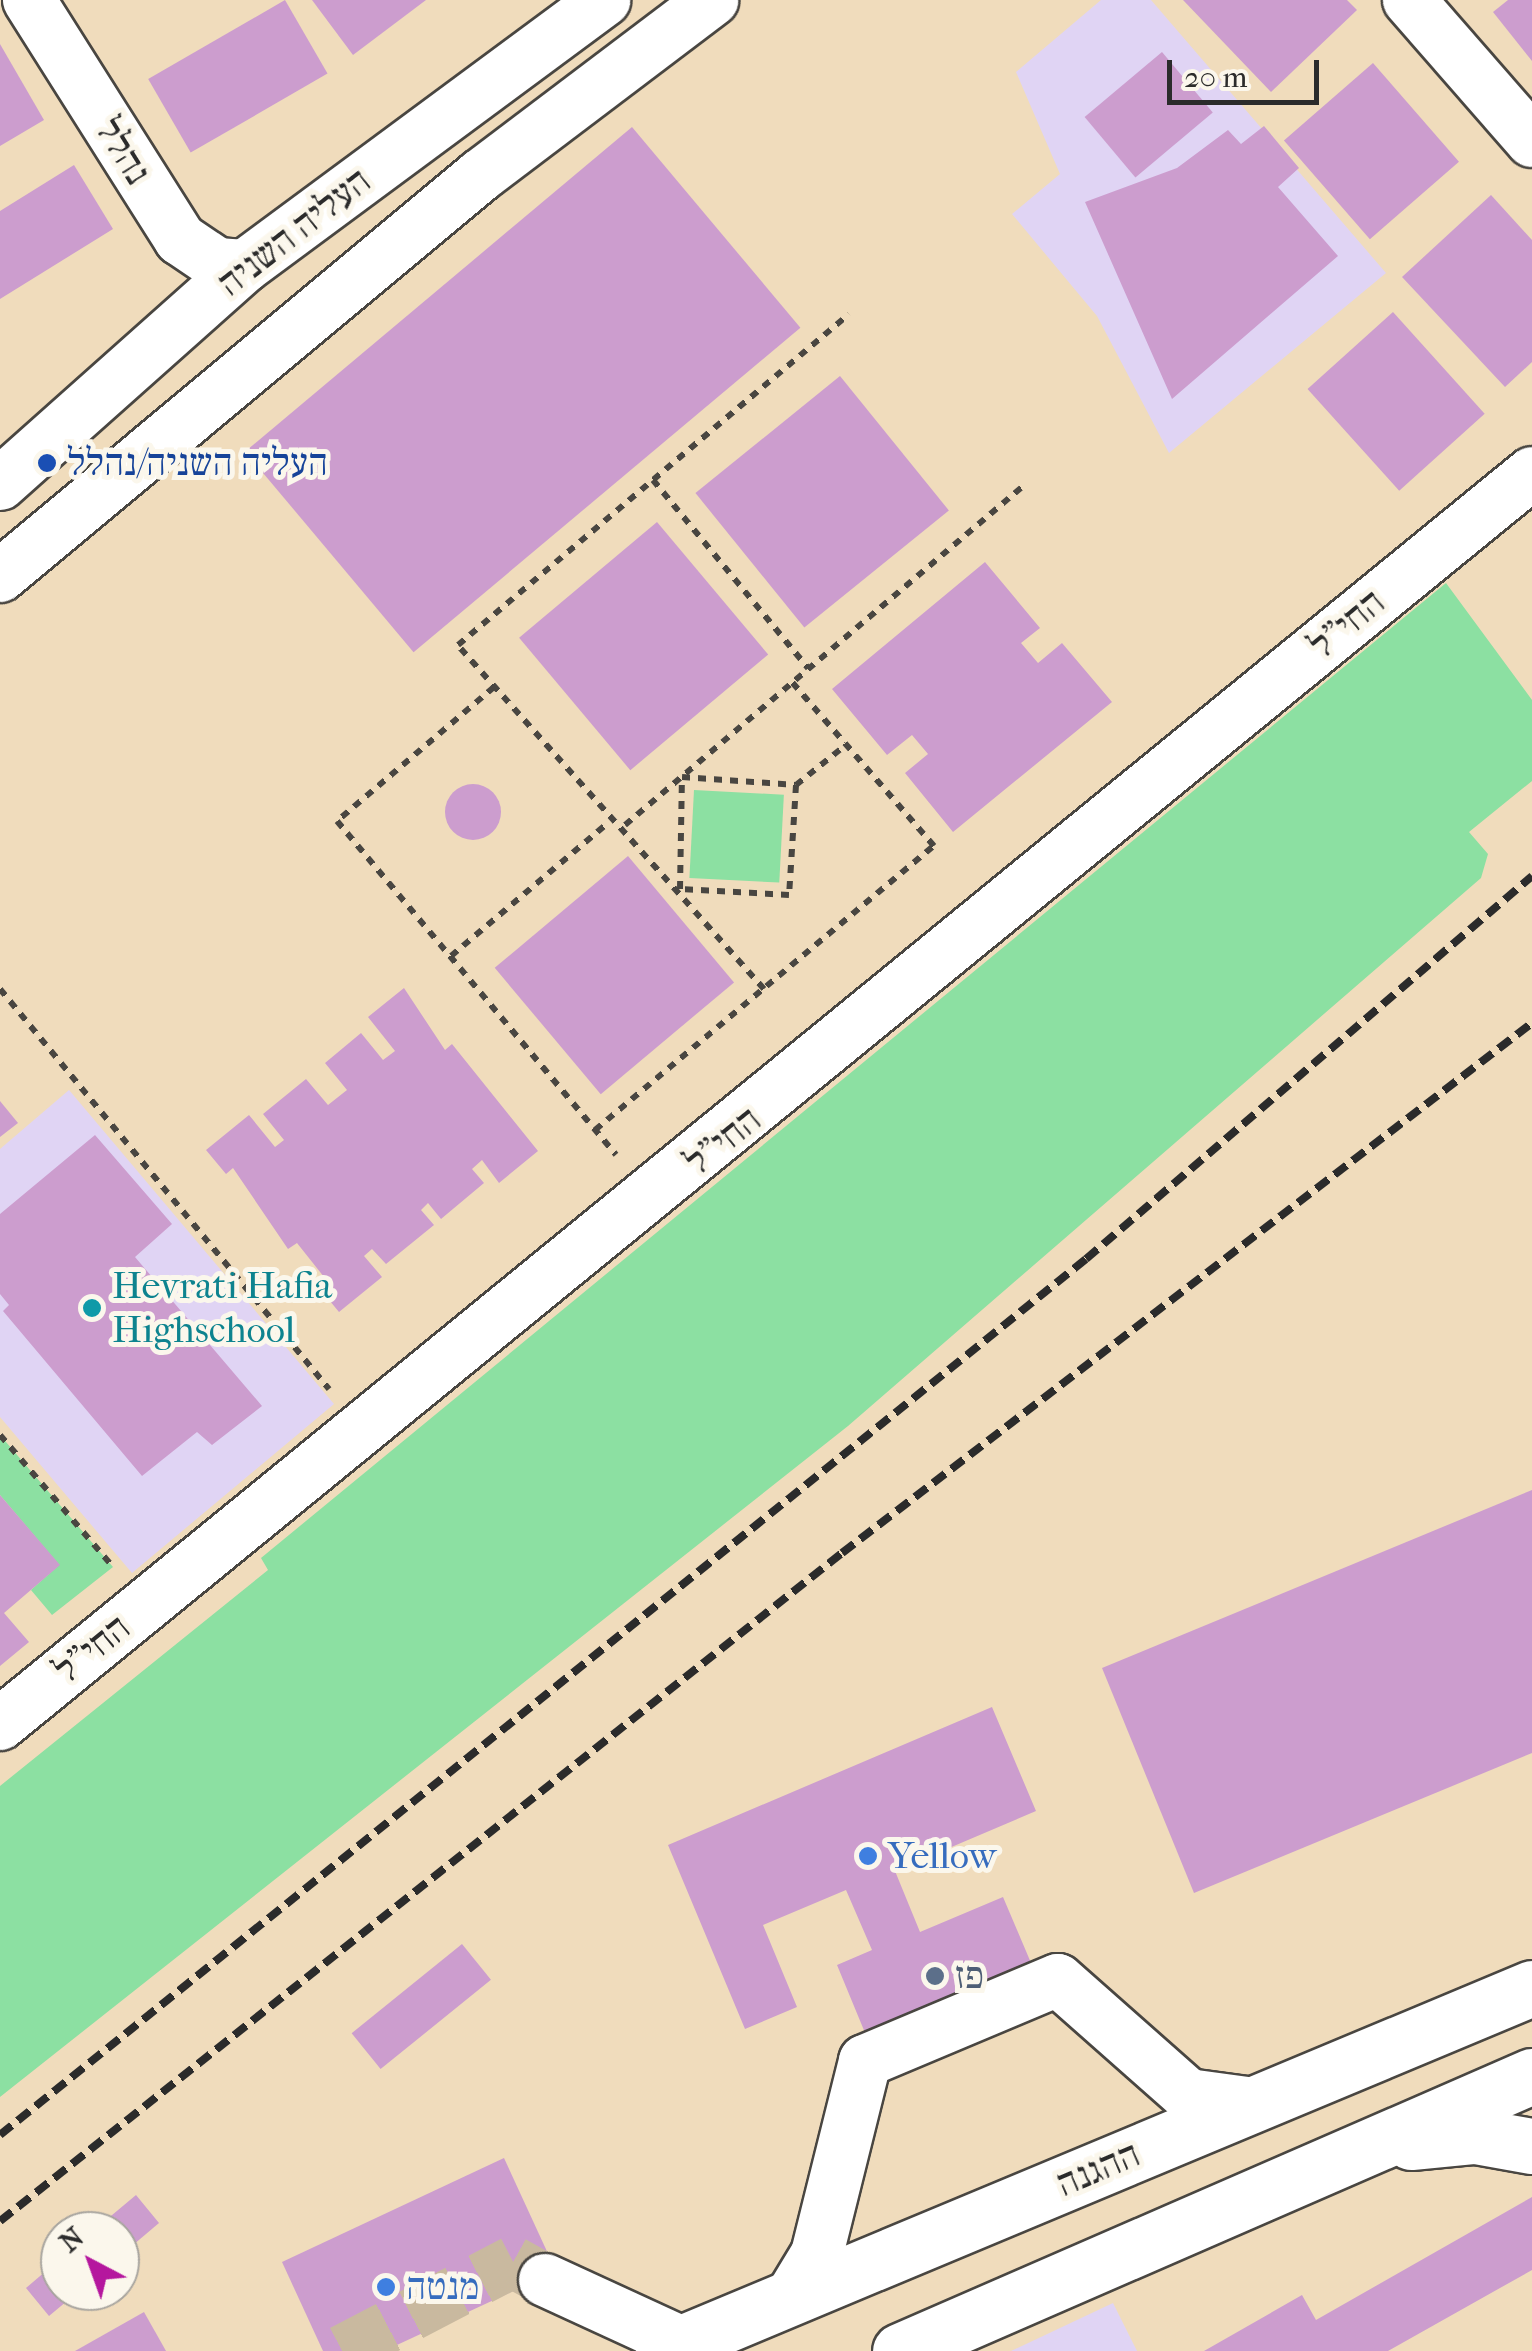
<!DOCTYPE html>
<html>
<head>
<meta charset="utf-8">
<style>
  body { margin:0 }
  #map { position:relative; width:1532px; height:2351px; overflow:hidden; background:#f0dcbc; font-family:"IM FELL French Canon","Frank Ruhl Libre",serif }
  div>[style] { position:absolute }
  .built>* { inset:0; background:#e0d4f4 }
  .green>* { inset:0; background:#8ce0a2; transform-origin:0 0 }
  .building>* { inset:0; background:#cc9dce; transform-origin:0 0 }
  .round { border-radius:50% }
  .minor-tunnel>* { height:52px; margin-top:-26px; transform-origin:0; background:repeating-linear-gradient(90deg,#c9b99f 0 52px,transparent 0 78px) }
  .path>* { height:6px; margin-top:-3px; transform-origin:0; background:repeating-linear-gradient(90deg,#494641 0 8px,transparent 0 16px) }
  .roads { filter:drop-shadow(2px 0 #494641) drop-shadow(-2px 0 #494641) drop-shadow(0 2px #494641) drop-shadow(0 -2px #494641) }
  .minor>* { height:52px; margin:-26px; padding:0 26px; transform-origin:26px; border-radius:26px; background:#fff }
  .highway>* { height:55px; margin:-27.5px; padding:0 27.5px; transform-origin:27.5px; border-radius:27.5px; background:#fff }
  .rail>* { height:8px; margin-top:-4px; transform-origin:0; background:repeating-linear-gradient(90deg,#2b2b2b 0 15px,transparent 0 23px) }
  .dots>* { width:28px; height:28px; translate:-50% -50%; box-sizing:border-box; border:5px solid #fbf7ec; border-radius:50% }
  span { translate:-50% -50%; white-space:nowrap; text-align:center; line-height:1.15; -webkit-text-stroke:10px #fbf7ec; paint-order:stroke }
  .street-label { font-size:38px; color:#2b2b2b }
  .transit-label { font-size:38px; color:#164399 }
  .left { translate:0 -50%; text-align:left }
  .culture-label { font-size:38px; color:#0d838f }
  .shop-label { font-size:38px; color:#366cbe }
  .service-label { font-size:38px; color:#4e5e75 }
  .north { position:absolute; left:40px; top:2211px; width:100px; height:100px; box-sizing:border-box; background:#fbf7ec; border:2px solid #a8a59f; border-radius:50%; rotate:319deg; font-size:28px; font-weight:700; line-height:40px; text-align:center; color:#2b2b2b }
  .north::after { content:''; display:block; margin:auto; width:35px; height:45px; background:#b5179e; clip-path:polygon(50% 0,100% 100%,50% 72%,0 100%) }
  .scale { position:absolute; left:1167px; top:60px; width:152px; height:45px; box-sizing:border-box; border:5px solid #2b2b2b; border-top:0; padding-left:12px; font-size:30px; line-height:35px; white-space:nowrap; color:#2b2b2b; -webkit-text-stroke:8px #fbf7ec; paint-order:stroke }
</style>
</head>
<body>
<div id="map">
  <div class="built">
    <div style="clip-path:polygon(1101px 0,1151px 0,1386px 273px,1169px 453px,1097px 316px,1012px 214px,1060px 174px,1016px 72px)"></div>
    <div style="clip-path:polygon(69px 1090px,334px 1404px,132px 1573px,0 1417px,0 1149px)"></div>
    <div style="clip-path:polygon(1113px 2303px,1137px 2351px,1011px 2351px)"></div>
  </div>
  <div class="green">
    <div style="clip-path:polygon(1446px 583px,1532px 700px,1532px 781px,1469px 832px,1488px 854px,1481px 878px,848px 1426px,0 2097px,0 1786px,268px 1570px,261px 1558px)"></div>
    <div style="left:694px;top:790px;width:90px;height:88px;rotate:3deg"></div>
    <div style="clip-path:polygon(0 1435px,113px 1567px,52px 1615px,31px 1590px,59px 1565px,0 1495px)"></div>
  </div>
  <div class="building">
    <div style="left:285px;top:0;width:85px;height:158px;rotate:60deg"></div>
    <div style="clip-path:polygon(312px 0,426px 0,353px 55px)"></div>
    <div style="clip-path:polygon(1183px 0,1347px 0,1357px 10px,1271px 92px)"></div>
    <div style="clip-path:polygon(1508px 0,1532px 0,1532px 61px,1493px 12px)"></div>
    <div style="clip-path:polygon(0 44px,44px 120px,0 146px)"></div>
    <div style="left:1162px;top:52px;width:79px;height:101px;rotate:50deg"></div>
    <div style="left:1373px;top:63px;width:131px;height:118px;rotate:49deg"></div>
    <div style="clip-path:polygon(1264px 126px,1299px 168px,1278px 187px,1338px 256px,1172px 399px,1085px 202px,1177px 168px,1228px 130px,1241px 144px)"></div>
    <div style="left:632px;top:127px;width:262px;height:505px;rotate:50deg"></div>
    <div style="clip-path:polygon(74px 165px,113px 229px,0 299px,0 211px)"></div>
    <div style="clip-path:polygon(1491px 195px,1532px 240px,1532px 362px,1505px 387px,1402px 277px)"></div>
    <div style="left:1393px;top:312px;width:137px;height:115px;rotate:48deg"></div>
    <div style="left:840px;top:376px;width:173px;height:186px;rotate:51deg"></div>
    <div style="left:657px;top:522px;width:173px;height:180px;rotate:50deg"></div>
    <div style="clip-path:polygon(985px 562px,1040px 628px,1021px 643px,1038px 663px,1062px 643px,1112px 702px,953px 832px,905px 773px,928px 754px,912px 735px,887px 755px,832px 689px)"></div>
    <div class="round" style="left:445px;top:784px;width:56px;height:56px"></div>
    <div style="left:628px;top:856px;width:165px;height:174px;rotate:50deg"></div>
    <div style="clip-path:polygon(404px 988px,445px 1050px,452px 1044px,538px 1151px,499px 1183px,482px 1160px,472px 1169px,484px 1183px,441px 1219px,428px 1203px,421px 1210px,434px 1225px,386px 1264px,372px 1249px,364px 1256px,382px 1277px,339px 1312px,320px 1289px,328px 1282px,297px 1243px,288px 1249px,233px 1168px,226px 1174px,206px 1150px,249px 1115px,275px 1147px,284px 1140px,263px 1114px,306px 1079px,328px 1105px,347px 1090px,325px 1063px,361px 1033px,383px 1060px,395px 1051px,368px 1017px)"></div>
    <div style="clip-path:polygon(0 1101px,18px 1123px,0 1137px)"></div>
    <div style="clip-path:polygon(95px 1135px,172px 1224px,135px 1257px,262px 1406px,212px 1445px,197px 1432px,142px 1476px,3px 1311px,9px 1305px,0 1294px,0 1214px)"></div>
    <div style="clip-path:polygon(1532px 1490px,1532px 1753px,1194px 1893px,1102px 1668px)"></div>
    <div style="clip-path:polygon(0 1495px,60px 1565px,4px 1613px,29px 1642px,0 1666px)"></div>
    <div style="clip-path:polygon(992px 1707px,1036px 1811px,895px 1871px,920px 1932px,1003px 1897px,1034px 1970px,868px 2040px,837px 1965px,872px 1950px,846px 1890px,763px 1925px,797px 2007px,745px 2029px,668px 1845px)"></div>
    <div style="left:462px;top:1944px;width:46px;height:142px;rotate:51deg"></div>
    <div style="clip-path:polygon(504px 2158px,556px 2271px,384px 2351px,323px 2351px,282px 2262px)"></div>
    <div style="clip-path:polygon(136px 2195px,159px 2223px,120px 2256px,120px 2231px,93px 2231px)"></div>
    <div style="clip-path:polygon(1532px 2197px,1532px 2270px,1388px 2351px,1204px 2351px,1302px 2295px,1316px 2320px)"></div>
    <div style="clip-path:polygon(60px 2259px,60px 2291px,79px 2291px,49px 2316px,26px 2288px)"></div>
    <div style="clip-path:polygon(144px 2312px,166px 2351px,75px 2351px)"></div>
  </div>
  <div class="minor-tunnel">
    <div style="left:342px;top:2351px;width:193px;rotate:-27.5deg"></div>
    <div style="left:513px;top:2262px;width:37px;rotate:29deg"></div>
  </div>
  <div class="path">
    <div style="left:653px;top:480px;width:244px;rotate:50.5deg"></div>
    <div style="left:494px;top:687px;width:206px;rotate:139.5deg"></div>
    <div style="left:337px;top:821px;width:435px;rotate:50.1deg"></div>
    <div style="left:682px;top:777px;width:114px;rotate:4deg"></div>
    <div style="left:796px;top:785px;width:110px;rotate:93.6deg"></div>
    <div style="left:789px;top:895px;width:109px;rotate:-176.8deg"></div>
    <div style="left:680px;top:889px;width:112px;rotate:-89deg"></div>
    <div style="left:796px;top:785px;width:65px;rotate:-38.8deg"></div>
    <div style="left:625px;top:825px;width:521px;rotate:-40.41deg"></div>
    <div style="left:451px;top:956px;width:207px;rotate:-40.3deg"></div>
    <div style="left:0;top:989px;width:518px;rotate:50.56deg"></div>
    <div style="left:764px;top:989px;width:460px;rotate:-131.7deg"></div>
    <div style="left:458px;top:645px;width:512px;rotate:-40.25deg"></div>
    <div style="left:595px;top:1130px;width:442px;rotate:-40deg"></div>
    <div style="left:934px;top:846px;width:217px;rotate:-130.9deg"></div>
    <div style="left:0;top:1435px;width:174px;rotate:49.4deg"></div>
  </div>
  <div class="roads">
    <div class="minor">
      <div style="left:29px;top:0;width:283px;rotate:57.7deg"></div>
      <div style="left:180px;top:239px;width:45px;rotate:34deg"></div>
      <div style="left:217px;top:264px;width:28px;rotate:4deg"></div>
      <div style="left:1409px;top:0;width:187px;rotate:48.9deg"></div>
      <div style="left:0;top:484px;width:328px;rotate:-41.7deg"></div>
      <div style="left:245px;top:266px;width:447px;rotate:-36.5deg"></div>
      <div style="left:0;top:576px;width:626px;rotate:-39.82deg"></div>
      <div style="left:481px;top:175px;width:290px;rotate:-37.1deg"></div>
      <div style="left:0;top:1724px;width:1978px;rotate:-39.23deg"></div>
      <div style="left:545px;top:2280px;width:151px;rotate:24.7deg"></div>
      <div style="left:791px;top:2297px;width:50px;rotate:-58.8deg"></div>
      <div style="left:817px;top:2254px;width:199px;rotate:-76deg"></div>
      <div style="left:865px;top:2061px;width:209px;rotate:-22.8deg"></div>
      <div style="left:1058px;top:1980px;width:174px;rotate:41.5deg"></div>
      <div style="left:1188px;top:2095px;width:67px;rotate:7.8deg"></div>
    </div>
    <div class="highway">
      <div style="left:1411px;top:2142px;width:64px;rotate:-5.4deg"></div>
      <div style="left:1475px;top:2136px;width:58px;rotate:10deg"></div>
      <div style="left:663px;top:2351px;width:942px;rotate:-22.67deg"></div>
      <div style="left:900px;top:2351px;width:689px;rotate:-23.52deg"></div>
    </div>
  </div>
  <div class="rail">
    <div style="left:0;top:2135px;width:1395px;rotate:-38.89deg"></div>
    <div style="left:1086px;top:1259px;width:588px;rotate:-40.65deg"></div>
    <div style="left:0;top:2221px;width:1075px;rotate:-38.43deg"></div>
    <div style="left:842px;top:1553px;width:870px;rotate:-37.53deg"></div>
  </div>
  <div class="dots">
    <div style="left:47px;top:463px;background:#1a4fb4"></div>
    <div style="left:92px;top:1308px;background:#0f9aa8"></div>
    <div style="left:868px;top:1856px;background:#3f7fe0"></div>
    <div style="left:935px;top:1976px;background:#5c6f8a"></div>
    <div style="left:386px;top:2287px;background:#3f7fe0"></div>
  </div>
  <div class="street-label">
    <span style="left:123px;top:151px;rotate:58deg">נהלל</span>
    <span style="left:294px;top:232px;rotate:-38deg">העליה השניה</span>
    <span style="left:1347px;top:624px;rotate:-40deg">החי"ל</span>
    <span style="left:723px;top:1141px;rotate:-39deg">החי"ל</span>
    <span style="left:92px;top:1649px;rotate:-39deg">החי"ל</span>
    <span style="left:1098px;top:2169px;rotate:-23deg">ההגנה</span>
  </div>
  <div class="transit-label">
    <span class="left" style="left:67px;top:463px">העליה השניה/נהלל</span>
  </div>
  <div class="culture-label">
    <span class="left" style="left:112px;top:1308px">Hevrati Hafia<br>Highschool</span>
  </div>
  <div class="shop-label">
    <span class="left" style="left:888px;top:1856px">Yellow</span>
    <span class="left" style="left:406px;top:2287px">מנטה</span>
  </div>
  <div class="service-label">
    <span class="left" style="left:955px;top:1976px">פז</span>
  </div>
  <div class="north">N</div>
  <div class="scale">20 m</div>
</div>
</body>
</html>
